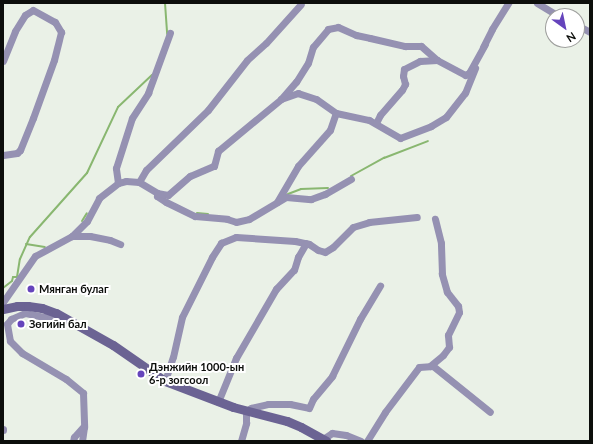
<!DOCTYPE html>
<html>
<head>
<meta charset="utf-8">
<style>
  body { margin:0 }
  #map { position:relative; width:593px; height:444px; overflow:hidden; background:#eaf1e7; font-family:Lato,sans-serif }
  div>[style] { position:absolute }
  .stream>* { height:2px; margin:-1px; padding:0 1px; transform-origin:1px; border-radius:1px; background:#89b770 }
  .street>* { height:7px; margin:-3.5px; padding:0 3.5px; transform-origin:3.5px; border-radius:3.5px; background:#9591b2 }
  .secondary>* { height:9px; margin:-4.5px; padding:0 4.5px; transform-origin:4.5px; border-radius:4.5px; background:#6b6393 }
  .dots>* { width:11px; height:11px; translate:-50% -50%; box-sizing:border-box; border:2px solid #fff; border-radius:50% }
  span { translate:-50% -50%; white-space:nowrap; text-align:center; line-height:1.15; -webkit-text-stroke:4px #fff; paint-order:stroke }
  .poi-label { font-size:11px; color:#0c0e0b; font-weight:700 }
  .left { translate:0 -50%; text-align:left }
  .frame { position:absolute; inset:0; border:4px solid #0c0e0b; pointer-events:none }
  .north { position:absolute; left:545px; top:8px; width:40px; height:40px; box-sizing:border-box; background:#fff; border:1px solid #9e9f9d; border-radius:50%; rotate:147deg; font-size:11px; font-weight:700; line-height:16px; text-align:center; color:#0c0e0b }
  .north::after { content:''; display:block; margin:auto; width:14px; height:18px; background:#6544bc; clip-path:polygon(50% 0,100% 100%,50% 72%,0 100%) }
</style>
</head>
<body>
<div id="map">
  <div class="stream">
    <div style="left:165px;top:3px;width:31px;rotate:86deg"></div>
    <div style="left:351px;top:176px;width:38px;rotate:-29deg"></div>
    <div style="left:384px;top:158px;width:47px;rotate:-21.1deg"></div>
    <div style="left:288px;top:194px;width:14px;rotate:-21deg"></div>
    <div style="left:301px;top:189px;width:27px;rotate:-2deg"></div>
    <div style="left:197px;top:213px;width:11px;rotate:5deg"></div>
    <div style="left:82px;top:221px;width:9px;rotate:-58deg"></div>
    <div style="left:26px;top:244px;width:19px;rotate:9deg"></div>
    <div style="left:3px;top:288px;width:11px;rotate:-38deg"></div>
    <div style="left:12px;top:281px;width:4px;rotate:-76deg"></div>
    <div style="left:13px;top:277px;width:4px"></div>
    <div style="left:17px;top:277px;width:18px;rotate:-81deg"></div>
    <div style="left:20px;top:259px;width:24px;rotate:-66deg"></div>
    <div style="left:30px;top:237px;width:86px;rotate:-48.3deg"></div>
    <div style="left:87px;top:173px;width:73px;rotate:-64.8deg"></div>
    <div style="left:118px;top:107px;width:47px;rotate:-43.3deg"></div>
  </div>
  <div class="street">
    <div style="left:537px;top:3px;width:26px;rotate:31deg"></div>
    <div style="left:577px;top:25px;width:15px;rotate:28deg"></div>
    <div style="left:483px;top:47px;width:20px;rotate:-63deg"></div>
    <div style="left:492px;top:29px;width:31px;rotate:-58deg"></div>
    <div style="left:3px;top:61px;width:32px;rotate:-68deg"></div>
    <div style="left:15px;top:31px;width:19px;rotate:-58deg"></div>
    <div style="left:25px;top:15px;width:9px;rotate:-32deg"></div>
    <div style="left:33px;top:10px;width:25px;rotate:29deg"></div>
    <div style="left:55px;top:22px;width:12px;rotate:59deg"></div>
    <div style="left:61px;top:32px;width:29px;rotate:104deg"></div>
    <div style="left:54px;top:60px;width:62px;rotate:109.9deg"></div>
    <div style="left:33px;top:118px;width:35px;rotate:112deg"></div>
    <div style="left:20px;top:150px;width:4px;rotate:135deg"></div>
    <div style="left:17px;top:153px;width:14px;rotate:172deg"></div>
    <div style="left:336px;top:113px;width:34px;rotate:12deg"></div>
    <div style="left:369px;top:120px;width:36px;rotate:30deg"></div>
    <div style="left:400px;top:138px;width:33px;rotate:-21deg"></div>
    <div style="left:431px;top:126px;width:17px;rotate:-31deg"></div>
    <div style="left:446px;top:117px;width:31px;rotate:-52deg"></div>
    <div style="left:465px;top:93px;width:27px;rotate:-68deg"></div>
    <div style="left:376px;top:123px;width:9px;rotate:-63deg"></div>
    <div style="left:380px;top:115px;width:33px;rotate:-49deg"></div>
    <div style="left:402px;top:90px;width:7px;rotate:-63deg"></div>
    <div style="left:405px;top:84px;width:8px;rotate:-104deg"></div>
    <div style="left:403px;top:76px;width:7px;rotate:-82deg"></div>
    <div style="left:404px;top:69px;width:18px;rotate:-27deg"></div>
    <div style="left:420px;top:61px;width:17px;rotate:-3deg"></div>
    <div style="left:139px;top:182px;width:14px;rotate:-60deg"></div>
    <div style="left:146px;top:170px;width:86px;rotate:-44.1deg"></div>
    <div style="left:208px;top:110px;width:63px;rotate:-52deg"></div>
    <div style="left:247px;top:60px;width:25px;rotate:-42deg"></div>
    <div style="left:266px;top:43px;width:52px;rotate:-48.1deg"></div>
    <div style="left:118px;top:183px;width:15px;rotate:-98deg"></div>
    <div style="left:116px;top:168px;width:52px;rotate:-72.3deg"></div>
    <div style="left:132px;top:118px;width:30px;rotate:-57deg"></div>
    <div style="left:148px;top:93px;width:64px;rotate:-69.9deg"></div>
    <div style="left:157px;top:193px;width:3px;rotate:90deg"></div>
    <div style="left:157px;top:196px;width:11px;rotate:34deg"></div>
    <div style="left:166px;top:202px;width:32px;rotate:26deg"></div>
    <div style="left:195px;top:216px;width:32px;rotate:5deg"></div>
    <div style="left:227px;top:219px;width:9px;rotate:18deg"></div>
    <div style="left:236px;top:222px;width:13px;rotate:-13deg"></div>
    <div style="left:249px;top:219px;width:43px;rotate:-30.7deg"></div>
    <div style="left:286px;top:197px;width:25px;rotate:5deg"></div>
    <div style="left:311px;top:199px;width:15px;rotate:-20deg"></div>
    <div style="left:325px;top:194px;width:30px;rotate:-30deg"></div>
    <div style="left:277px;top:202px;width:42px;rotate:-59.7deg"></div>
    <div style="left:298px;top:166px;width:48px;rotate:-48.4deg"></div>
    <div style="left:330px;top:130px;width:18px;rotate:-71deg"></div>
    <div style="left:336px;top:113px;width:24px;rotate:-145deg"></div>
    <div style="left:316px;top:99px;width:19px;rotate:-162deg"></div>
    <div style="left:298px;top:93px;width:18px;rotate:161deg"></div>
    <div style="left:72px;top:236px;width:18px"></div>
    <div style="left:90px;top:236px;width:20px;rotate:11deg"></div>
    <div style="left:110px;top:240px;width:11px;rotate:22deg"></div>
    <div style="left:3px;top:302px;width:56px;rotate:-55.2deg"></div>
    <div style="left:35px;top:256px;width:42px;rotate:-28.4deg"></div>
    <div style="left:72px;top:236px;width:21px;rotate:-45deg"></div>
    <div style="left:87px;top:221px;width:26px;rotate:-62deg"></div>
    <div style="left:99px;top:198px;width:24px;rotate:-38deg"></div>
    <div style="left:118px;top:183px;width:8px;rotate:-14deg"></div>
    <div style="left:126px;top:181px;width:13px;rotate:4deg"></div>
    <div style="left:139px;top:182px;width:21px;rotate:31deg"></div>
    <div style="left:157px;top:193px;width:11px;rotate:10deg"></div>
    <div style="left:168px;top:195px;width:29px;rotate:-41deg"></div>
    <div style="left:190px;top:176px;width:26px;rotate:-23deg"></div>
    <div style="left:214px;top:166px;width:16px;rotate:-75deg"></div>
    <div style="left:218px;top:151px;width:82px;rotate:-39.5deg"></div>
    <div style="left:281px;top:99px;width:23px;rotate:-49deg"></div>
    <div style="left:296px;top:82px;width:22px;rotate:-58deg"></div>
    <div style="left:308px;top:63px;width:17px;rotate:-73deg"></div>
    <div style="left:313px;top:47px;width:23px;rotate:-50deg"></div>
    <div style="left:328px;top:29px;width:10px;rotate:-11deg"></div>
    <div style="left:338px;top:27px;width:20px;rotate:24deg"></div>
    <div style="left:356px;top:35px;width:14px;rotate:12deg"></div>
    <div style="left:370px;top:38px;width:36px;rotate:13deg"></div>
    <div style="left:405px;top:46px;width:16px"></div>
    <div style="left:421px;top:46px;width:21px;rotate:41deg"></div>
    <div style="left:437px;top:60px;width:32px;rotate:28deg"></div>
    <div style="left:465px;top:75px;width:4px;rotate:-27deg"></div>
    <div style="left:469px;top:73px;width:33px;rotate:-61deg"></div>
    <div style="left:55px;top:313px;width:3px;rotate:108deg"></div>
    <div style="left:54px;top:316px;width:10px;rotate:174deg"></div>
    <div style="left:44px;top:317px;width:19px;rotate:-168deg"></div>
    <div style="left:25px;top:313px;width:15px;rotate:157deg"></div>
    <div style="left:11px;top:319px;width:6px;rotate:129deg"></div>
    <div style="left:7px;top:324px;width:17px;rotate:80deg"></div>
    <div style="left:10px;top:341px;width:17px;rotate:45deg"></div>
    <div style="left:22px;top:353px;width:51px;rotate:30.6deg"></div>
    <div style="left:66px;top:379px;width:22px;rotate:39deg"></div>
    <div style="left:83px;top:393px;width:34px;rotate:88deg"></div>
    <div style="left:84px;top:427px;width:14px;rotate:98deg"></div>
    <div style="left:430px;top:366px;width:17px;rotate:-40deg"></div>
    <div style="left:443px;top:355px;width:10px;rotate:-53deg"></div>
    <div style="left:449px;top:347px;width:12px;rotate:-95deg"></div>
    <div style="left:448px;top:335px;width:25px;rotate:-64deg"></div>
    <div style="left:459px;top:312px;width:6px;rotate:-99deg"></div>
    <div style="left:458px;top:306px;width:18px;rotate:-128deg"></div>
    <div style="left:447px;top:292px;width:19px;rotate:-106deg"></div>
    <div style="left:442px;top:274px;width:31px;rotate:-92deg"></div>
    <div style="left:441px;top:243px;width:25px;rotate:-104deg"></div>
    <div style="left:165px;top:381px;width:25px;rotate:-72deg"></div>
    <div style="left:173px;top:357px;width:41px;rotate:-77.3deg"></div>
    <div style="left:182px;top:317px;width:67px;rotate:-63.4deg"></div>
    <div style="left:212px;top:257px;width:17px;rotate:-57deg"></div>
    <div style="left:221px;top:243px;width:16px;rotate:-22deg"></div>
    <div style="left:236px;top:237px;width:59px;rotate:3.9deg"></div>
    <div style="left:295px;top:241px;width:14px;rotate:12deg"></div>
    <div style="left:309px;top:244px;width:11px;rotate:34deg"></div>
    <div style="left:318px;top:250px;width:7px;rotate:16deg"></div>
    <div style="left:325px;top:252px;width:9px;rotate:-32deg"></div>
    <div style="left:333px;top:247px;width:28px;rotate:-45deg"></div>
    <div style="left:353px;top:227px;width:17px;rotate:-17deg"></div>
    <div style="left:369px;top:222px;width:48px;rotate:-5.9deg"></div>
    <div style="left:218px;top:402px;width:48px;rotate:-67.8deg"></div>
    <div style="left:236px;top:358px;width:80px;rotate:-59.9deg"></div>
    <div style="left:276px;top:289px;width:26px;rotate:-47deg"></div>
    <div style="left:294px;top:270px;width:14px;rotate:-73deg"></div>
    <div style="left:298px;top:257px;width:16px;rotate:-60deg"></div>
    <div style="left:3px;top:429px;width:1px;rotate:90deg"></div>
    <div style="left:323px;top:439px;width:11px;rotate:-34deg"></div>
    <div style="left:332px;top:433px;width:14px;rotate:8deg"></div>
    <div style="left:346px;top:435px;width:16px;rotate:22deg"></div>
    <div style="left:73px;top:441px;width:4px;rotate:-76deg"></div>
    <div style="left:74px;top:437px;width:13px;rotate:-48deg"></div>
    <div style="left:241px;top:441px;width:19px;rotate:-74deg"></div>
    <div style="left:246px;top:423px;width:12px;rotate:-90deg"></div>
    <div style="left:246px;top:411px;width:6px;rotate:-31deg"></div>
    <div style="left:251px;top:408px;width:17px;rotate:-13deg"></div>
    <div style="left:268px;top:404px;width:22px"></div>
    <div style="left:290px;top:404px;width:19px;rotate:12deg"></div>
    <div style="left:309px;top:408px;width:10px;rotate:-66deg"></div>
    <div style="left:313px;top:399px;width:30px;rotate:-50deg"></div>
    <div style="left:332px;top:376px;width:64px;rotate:-63.8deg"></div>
    <div style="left:360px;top:319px;width:39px;rotate:-59deg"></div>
    <div style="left:367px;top:441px;width:34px;rotate:-58deg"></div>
    <div style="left:385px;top:412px;width:56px;rotate:-52.9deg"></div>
    <div style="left:419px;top:367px;width:14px;rotate:-4deg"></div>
    <div style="left:433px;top:366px;width:73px;rotate:38.9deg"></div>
  </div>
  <div class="secondary">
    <div style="left:3px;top:309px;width:14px;rotate:-12deg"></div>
    <div style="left:17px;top:306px;width:11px"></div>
    <div style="left:28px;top:306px;width:14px;rotate:8deg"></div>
    <div style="left:42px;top:308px;width:15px;rotate:20deg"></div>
    <div style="left:56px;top:313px;width:65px;rotate:29.3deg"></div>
    <div style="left:113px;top:345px;width:63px;rotate:34.7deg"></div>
    <div style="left:165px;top:381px;width:73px;rotate:20.9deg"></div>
    <div style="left:233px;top:407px;width:56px;rotate:14.5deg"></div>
    <div style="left:287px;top:421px;width:15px;rotate:23deg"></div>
    <div style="left:301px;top:427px;width:29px;rotate:29deg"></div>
  </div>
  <div class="dots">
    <div style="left:31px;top:289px;background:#6544bc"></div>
    <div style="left:21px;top:324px;background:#6544bc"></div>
    <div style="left:141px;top:374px;background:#6544bc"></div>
  </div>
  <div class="poi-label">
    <span class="left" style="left:39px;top:289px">Мянган булаг</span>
    <span class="left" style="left:29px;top:324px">Зөгийн бал</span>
    <span class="left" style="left:149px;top:374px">Дэнжийн 1000-ын<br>6-р зогсоол</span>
  </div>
  <div class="frame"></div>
  <div class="north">N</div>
</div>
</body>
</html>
